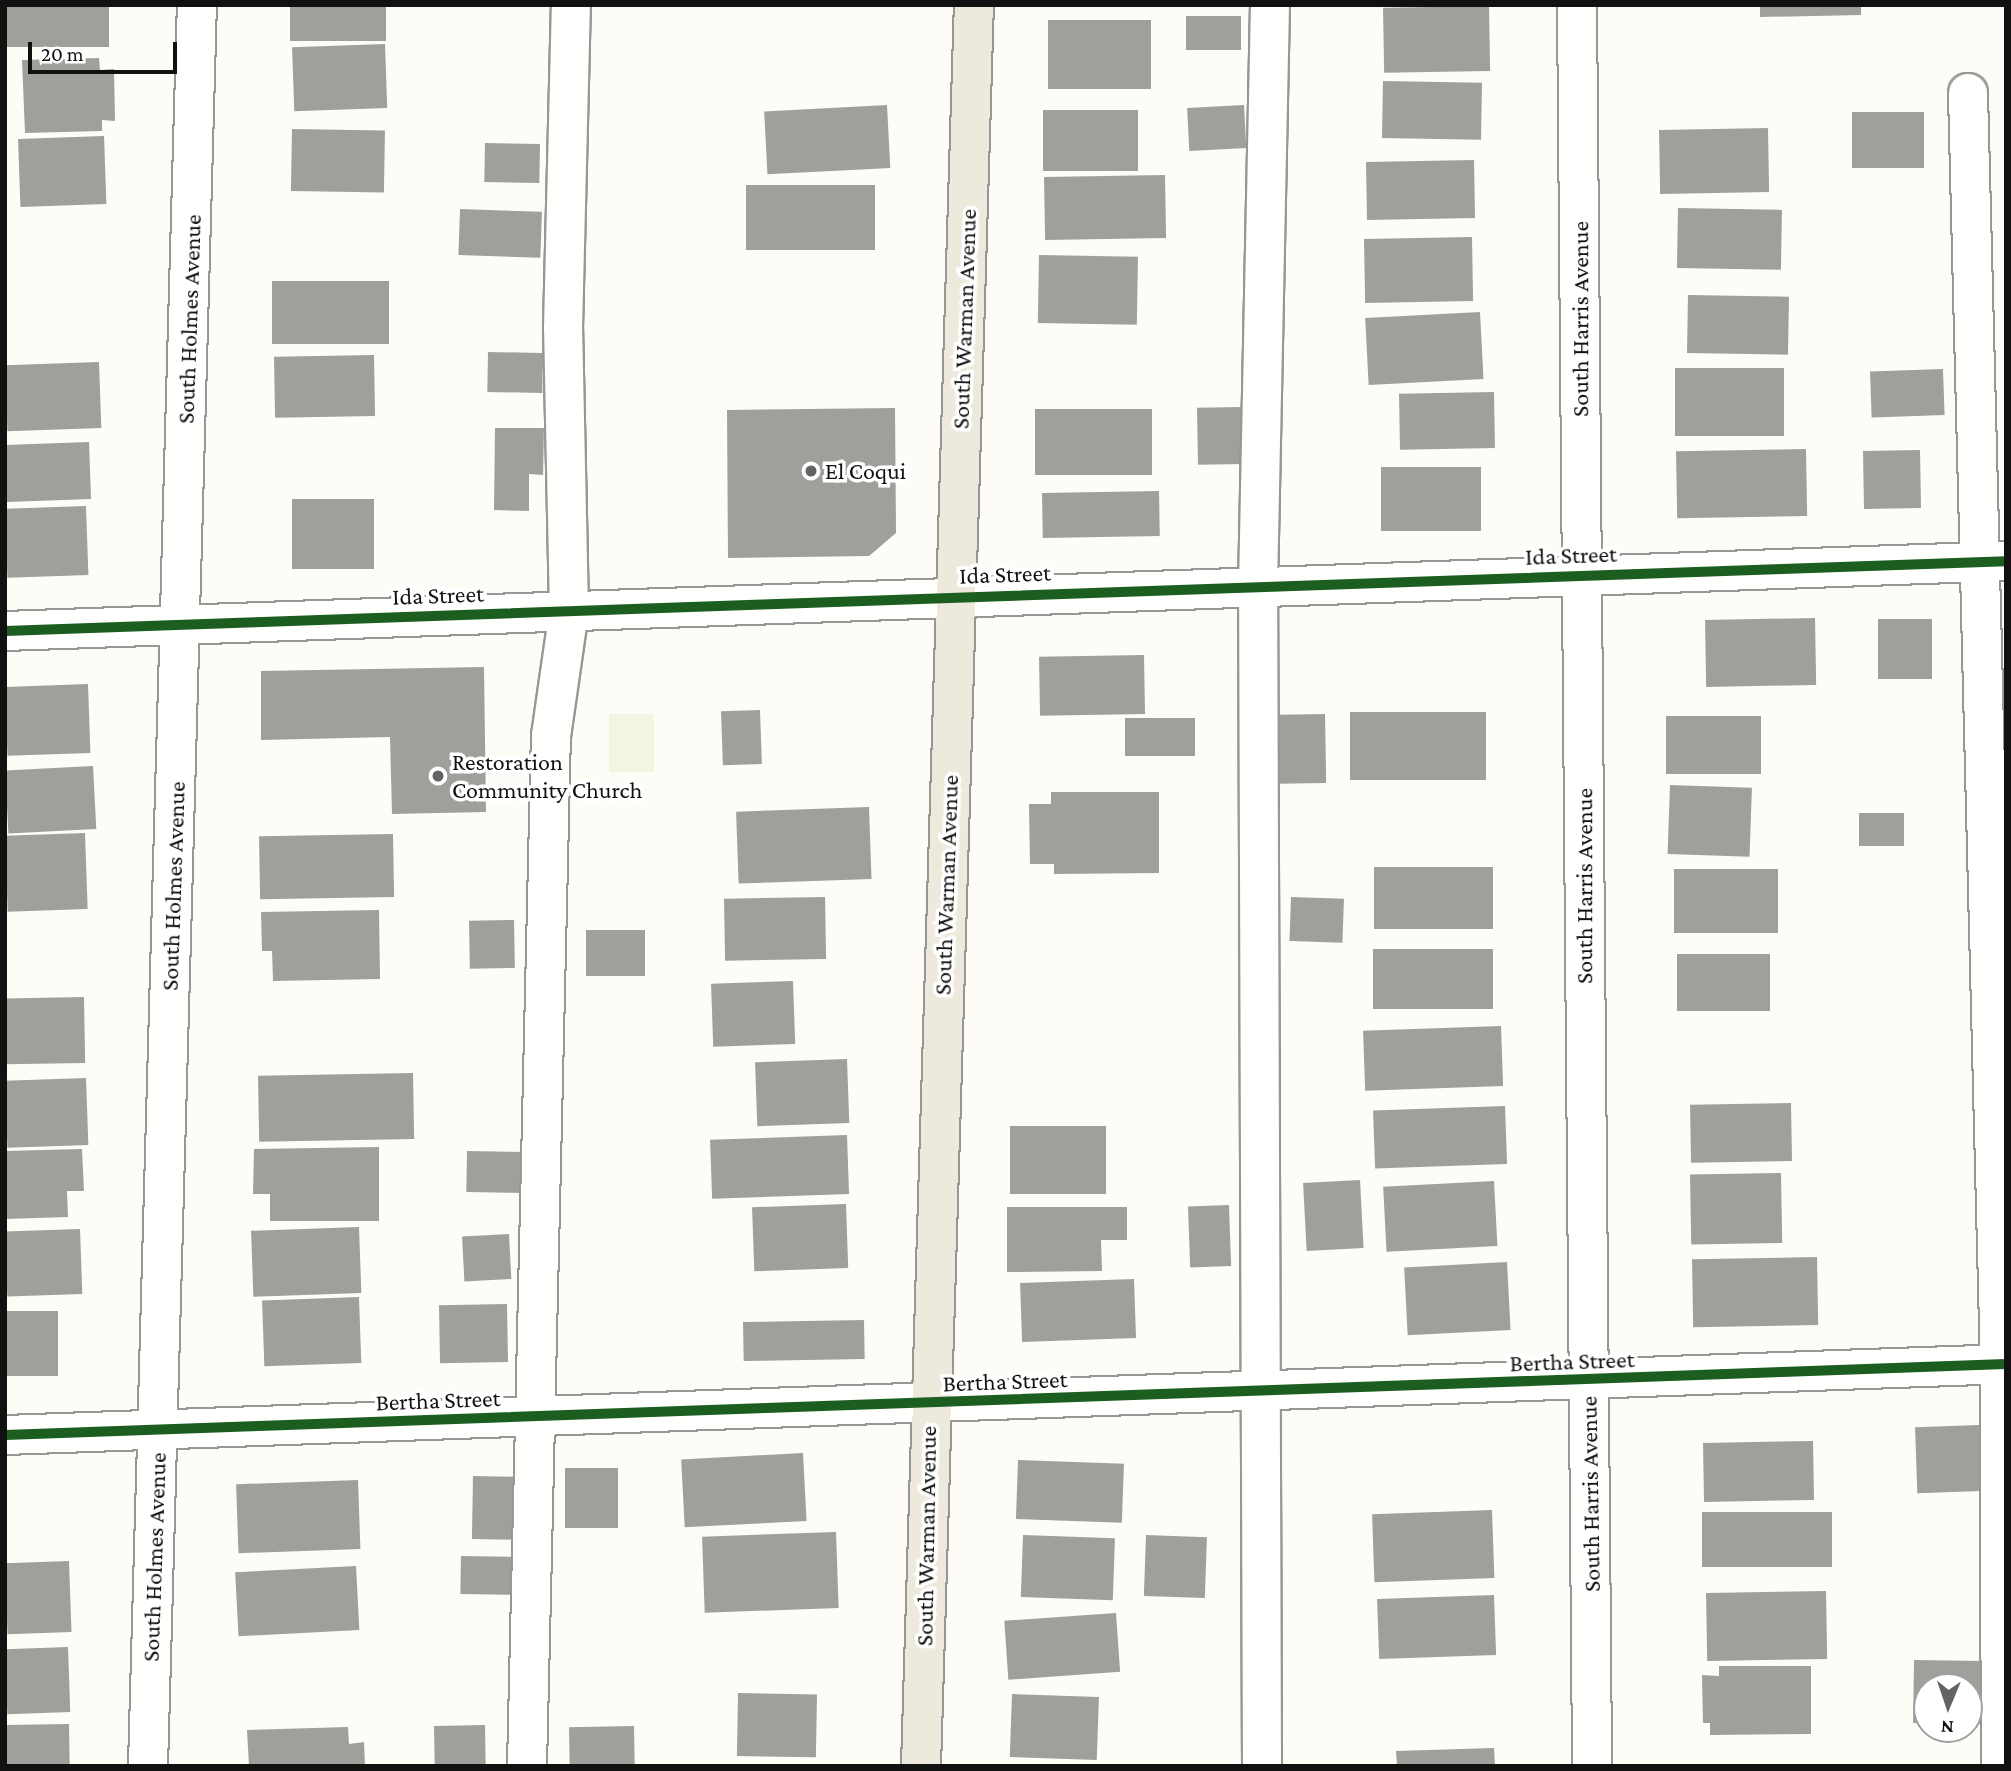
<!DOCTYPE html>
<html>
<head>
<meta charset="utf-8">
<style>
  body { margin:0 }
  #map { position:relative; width:2011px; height:1771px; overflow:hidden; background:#fdfcf7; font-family:"Crimson Pro",serif }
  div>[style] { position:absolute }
  .pitch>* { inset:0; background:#f0f6e1; transform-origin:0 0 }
  .building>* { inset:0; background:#a19f9c; transform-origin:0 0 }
  .roads { filter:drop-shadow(2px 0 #979795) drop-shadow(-2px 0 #979795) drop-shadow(0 2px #979795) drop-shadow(0 -2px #979795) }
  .minor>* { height:38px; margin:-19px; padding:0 19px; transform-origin:19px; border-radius:19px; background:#fffffe }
  .major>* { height:38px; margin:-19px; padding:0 19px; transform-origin:19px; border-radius:19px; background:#ede9dc }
  .cycleway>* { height:10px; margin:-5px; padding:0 5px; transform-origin:5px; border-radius:5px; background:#1b5e20 }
  .dots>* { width:19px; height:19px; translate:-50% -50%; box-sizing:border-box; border:4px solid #fff; border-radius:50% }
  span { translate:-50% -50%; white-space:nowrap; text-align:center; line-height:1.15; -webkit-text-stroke:7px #fff; paint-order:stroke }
  .street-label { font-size:24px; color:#111 }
  .poi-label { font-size:24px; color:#111 }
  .left { translate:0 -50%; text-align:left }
  .frame { position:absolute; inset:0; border:7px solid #111; pointer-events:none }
  .north { position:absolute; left:1913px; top:1673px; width:70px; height:70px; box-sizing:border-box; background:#fff; border:2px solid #a0a0a0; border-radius:50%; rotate:182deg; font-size:19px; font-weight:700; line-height:28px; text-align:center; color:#111 }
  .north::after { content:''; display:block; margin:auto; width:24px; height:32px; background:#646362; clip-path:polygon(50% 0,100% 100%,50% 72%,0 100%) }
  .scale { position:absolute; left:28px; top:42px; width:149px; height:32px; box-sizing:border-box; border:4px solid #111; border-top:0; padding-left:9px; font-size:21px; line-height:24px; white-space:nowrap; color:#111; -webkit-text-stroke:5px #fff; paint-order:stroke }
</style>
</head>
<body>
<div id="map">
  <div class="pitch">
    <div style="left:609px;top:714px;width:45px;height:58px"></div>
  </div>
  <div class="building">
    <div style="left:5px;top:5px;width:104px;height:42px"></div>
    <div style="left:290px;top:5px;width:96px;height:36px"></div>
    <div style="clip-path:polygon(1760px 5px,1861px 5px,1861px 15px,1760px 17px)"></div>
    <div style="left:1489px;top:6px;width:65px;height:106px;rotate:89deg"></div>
    <div style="left:1241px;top:16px;width:34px;height:55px;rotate:90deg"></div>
    <div style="left:1048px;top:20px;width:103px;height:69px"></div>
    <div style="left:385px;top:44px;width:64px;height:93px;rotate:88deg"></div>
    <div style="clip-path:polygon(99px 58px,100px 70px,114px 69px,115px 121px,102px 120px,102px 131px,25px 133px,22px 60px)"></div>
    <div style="left:1383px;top:81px;width:99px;height:57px;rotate:1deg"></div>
    <div style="left:887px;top:105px;width:63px;height:123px;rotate:87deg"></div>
    <div style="left:1244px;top:105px;width:43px;height:57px;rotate:87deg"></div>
    <div style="left:1138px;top:110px;width:61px;height:95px;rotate:90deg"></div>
    <div style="left:1924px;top:112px;width:56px;height:72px;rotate:90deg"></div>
    <div style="left:1768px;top:128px;width:64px;height:109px;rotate:89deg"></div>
    <div style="left:292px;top:129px;width:93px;height:62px;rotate:1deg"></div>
    <div style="left:104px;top:136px;width:68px;height:86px;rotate:88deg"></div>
    <div style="left:485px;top:143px;width:55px;height:39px;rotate:1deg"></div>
    <div style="left:1474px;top:160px;width:58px;height:108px;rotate:89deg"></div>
    <div style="left:1165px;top:175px;width:63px;height:121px;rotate:89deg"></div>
    <div style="left:875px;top:185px;width:65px;height:129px;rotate:90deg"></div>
    <div style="left:1678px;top:208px;width:104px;height:60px;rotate:1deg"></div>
    <div style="left:460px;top:209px;width:82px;height:46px;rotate:2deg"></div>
    <div style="left:1472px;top:237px;width:64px;height:108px;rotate:89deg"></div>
    <div style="left:1039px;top:255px;width:99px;height:68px;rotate:1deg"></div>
    <div style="left:389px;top:281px;width:63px;height:117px;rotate:90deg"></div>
    <div style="left:1688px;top:295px;width:101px;height:58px;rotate:1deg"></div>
    <div style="left:1480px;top:312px;width:67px;height:115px;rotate:87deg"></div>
    <div style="left:488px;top:352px;width:55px;height:40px;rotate:1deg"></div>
    <div style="left:374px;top:355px;width:61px;height:100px;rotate:89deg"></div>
    <div style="left:99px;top:362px;width:66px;height:94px;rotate:88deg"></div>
    <div style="left:1784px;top:368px;width:68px;height:109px;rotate:90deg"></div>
    <div style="left:1943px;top:369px;width:46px;height:73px;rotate:88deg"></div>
    <div style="left:1494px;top:392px;width:56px;height:95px;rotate:89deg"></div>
    <div style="left:1242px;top:407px;width:57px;height:45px;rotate:89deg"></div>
    <div style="clip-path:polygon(895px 408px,896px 533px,869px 556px,728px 558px,727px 410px)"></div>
    <div style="left:1035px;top:409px;width:117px;height:66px"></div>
    <div style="clip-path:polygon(495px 428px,544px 428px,543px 475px,529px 474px,529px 511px,494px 510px)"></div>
    <div style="left:89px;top:442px;width:57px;height:84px;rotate:88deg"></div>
    <div style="left:1806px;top:449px;width:67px;height:130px;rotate:89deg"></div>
    <div style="left:1920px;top:450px;width:58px;height:57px;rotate:89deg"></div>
    <div style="left:1381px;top:467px;width:100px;height:64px"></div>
    <div style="left:1159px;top:491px;width:45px;height:117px;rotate:89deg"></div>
    <div style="left:292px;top:499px;width:82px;height:70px"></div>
    <div style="left:86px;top:506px;width:69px;height:81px;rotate:88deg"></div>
    <div style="left:1815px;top:618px;width:67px;height:110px;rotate:89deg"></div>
    <div style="left:1932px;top:619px;width:60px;height:54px;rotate:90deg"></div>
    <div style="left:1144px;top:655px;width:59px;height:105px;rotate:89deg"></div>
    <div style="clip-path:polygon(484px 667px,486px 812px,392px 814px,390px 737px,261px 740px,261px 671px)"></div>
    <div style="left:88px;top:684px;width:69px;height:83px;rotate:88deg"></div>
    <div style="left:760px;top:710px;width:54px;height:39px;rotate:88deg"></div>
    <div style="left:1350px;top:712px;width:136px;height:68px"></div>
    <div style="left:1325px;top:714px;width:69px;height:48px;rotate:89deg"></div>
    <div style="left:1666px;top:716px;width:95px;height:58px"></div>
    <div style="left:1125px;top:718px;width:70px;height:38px"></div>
    <div style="left:93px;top:766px;width:63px;height:88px;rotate:87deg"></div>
    <div style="left:1670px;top:785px;width:82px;height:69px;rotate:2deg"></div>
    <div style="clip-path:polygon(1051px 792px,1159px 792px,1159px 873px,1054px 874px,1054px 864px,1030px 864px,1029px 804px,1051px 804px)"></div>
    <div style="left:869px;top:807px;width:72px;height:133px;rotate:88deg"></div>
    <div style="left:1859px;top:813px;width:45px;height:33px"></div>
    <div style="left:85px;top:833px;width:76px;height:80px;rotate:88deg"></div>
    <div style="left:393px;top:834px;width:63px;height:134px;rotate:89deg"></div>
    <div style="left:1493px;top:867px;width:62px;height:119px;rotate:90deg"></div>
    <div style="left:1674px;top:869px;width:104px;height:64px"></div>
    <div style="left:825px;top:897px;width:62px;height:101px;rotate:89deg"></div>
    <div style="left:1291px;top:897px;width:53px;height:44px;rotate:2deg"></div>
    <div style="clip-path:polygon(379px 910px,380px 979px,273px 981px,272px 951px,262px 951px,261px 912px)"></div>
    <div style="left:514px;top:920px;width:48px;height:45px;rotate:89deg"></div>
    <div style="left:586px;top:930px;width:59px;height:46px"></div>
    <div style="left:1373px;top:949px;width:120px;height:60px"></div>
    <div style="left:1770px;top:954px;width:57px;height:93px;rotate:90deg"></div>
    <div style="left:793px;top:981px;width:63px;height:82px;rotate:88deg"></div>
    <div style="left:84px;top:997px;width:66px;height:79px;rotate:89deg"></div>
    <div style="left:1501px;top:1026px;width:60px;height:138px;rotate:88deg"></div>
    <div style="left:847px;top:1059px;width:64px;height:92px;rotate:88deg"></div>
    <div style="left:413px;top:1073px;width:66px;height:155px;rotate:89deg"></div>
    <div style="left:86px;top:1078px;width:67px;height:81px;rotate:88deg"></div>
    <div style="left:1791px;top:1103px;width:58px;height:101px;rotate:89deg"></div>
    <div style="left:1505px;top:1106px;width:58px;height:132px;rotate:88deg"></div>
    <div style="left:1010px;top:1126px;width:96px;height:68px"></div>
    <div style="left:847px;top:1135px;width:59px;height:137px;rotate:88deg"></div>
    <div style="clip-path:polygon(379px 1147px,379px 1221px,270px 1221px,270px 1194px,253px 1194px,254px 1149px)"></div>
    <div style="clip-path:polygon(82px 1149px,84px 1191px,67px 1191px,68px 1217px,5px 1219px,5px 1151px)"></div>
    <div style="left:467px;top:1151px;width:62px;height:41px;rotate:1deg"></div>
    <div style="left:1781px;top:1173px;width:70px;height:91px;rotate:89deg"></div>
    <div style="left:1360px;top:1180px;width:68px;height:57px;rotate:87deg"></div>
    <div style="left:1494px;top:1181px;width:65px;height:111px;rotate:87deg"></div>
    <div style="left:846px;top:1204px;width:64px;height:94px;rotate:88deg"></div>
    <div style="left:1229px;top:1205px;width:61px;height:41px;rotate:88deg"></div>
    <div style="clip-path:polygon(1007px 1207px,1127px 1207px,1127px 1240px,1101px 1240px,1102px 1271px,1007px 1272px)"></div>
    <div style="left:359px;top:1227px;width:66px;height:108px;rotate:88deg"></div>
    <div style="left:80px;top:1229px;width:65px;height:75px;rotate:88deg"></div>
    <div style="left:509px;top:1234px;width:45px;height:47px;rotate:87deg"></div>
    <div style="left:1817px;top:1257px;width:68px;height:125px;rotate:89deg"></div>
    <div style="left:1507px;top:1262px;width:68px;height:103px;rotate:87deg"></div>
    <div style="left:1134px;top:1279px;width:59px;height:114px;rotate:88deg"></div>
    <div style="left:359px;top:1297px;width:66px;height:97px;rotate:88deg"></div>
    <div style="left:507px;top:1304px;width:58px;height:68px;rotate:89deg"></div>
    <div style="left:5px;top:1311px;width:53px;height:65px"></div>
    <div style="left:864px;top:1320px;width:39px;height:121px;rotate:89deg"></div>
    <div style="left:1979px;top:1425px;width:66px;height:64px;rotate:88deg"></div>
    <div style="left:1813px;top:1441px;width:59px;height:110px;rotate:89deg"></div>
    <div style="left:803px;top:1453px;width:68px;height:122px;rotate:87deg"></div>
    <div style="left:1018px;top:1460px;width:106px;height:59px;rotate:2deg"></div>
    <div style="left:565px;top:1468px;width:53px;height:60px"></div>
    <div style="left:473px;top:1476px;width:49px;height:63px;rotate:1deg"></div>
    <div style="left:358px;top:1480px;width:69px;height:122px;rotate:88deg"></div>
    <div style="left:1492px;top:1510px;width:68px;height:120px;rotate:88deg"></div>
    <div style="left:1702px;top:1512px;width:130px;height:55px"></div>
    <div style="left:836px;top:1532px;width:76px;height:134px;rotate:88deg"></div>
    <div style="left:1023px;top:1535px;width:92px;height:62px;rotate:2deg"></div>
    <div style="left:1146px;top:1535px;width:61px;height:61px;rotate:2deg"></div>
    <div style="left:461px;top:1556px;width:55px;height:38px;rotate:1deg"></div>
    <div style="left:69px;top:1561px;width:71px;height:64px;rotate:88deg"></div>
    <div style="left:356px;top:1566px;width:64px;height:121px;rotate:87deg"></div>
    <div style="left:1826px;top:1591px;width:68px;height:120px;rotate:89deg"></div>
    <div style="left:1494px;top:1595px;width:60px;height:117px;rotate:88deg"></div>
    <div style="left:1116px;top:1613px;width:59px;height:112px;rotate:86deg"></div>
    <div style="left:68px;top:1647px;width:65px;height:63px;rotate:88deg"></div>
    <div style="clip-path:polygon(1914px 1660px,1984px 1661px,1983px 1724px,1969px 1724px,1969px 1687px,1927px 1687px,1927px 1723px,1913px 1723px)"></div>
    <div style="clip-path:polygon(1719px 1666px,1811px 1666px,1811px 1734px,1710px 1735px,1710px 1723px,1703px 1723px,1702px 1675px,1719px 1676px)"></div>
    <div style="left:738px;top:1693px;width:79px;height:63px;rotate:1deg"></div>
    <div style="left:1012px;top:1694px;width:87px;height:63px;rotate:2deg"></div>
    <div style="left:69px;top:1724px;width:42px;height:64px;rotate:89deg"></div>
    <div style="left:485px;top:1725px;width:41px;height:51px;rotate:89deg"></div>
    <div style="left:634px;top:1726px;width:40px;height:65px;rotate:89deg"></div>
    <div style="clip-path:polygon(348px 1727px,349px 1744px,364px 1742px,365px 1766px,249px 1766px,247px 1730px)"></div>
    <div style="clip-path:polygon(1494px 1748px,1495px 1766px,1397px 1766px,1396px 1751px)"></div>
  </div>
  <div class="roads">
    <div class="minor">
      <div style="left:1577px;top:5px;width:1761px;rotate:89.51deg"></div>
      <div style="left:1968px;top:93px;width:1271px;rotate:88.56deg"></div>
      <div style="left:2000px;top:1364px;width:402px;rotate:89.9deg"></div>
      <div style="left:5px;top:631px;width:2002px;rotate:-2deg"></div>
      <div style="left:5px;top:1435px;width:2002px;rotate:-2.03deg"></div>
      <div style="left:148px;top:1766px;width:1762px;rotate:-88.41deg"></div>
      <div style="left:527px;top:1766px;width:1030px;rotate:-88.67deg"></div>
      <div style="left:551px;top:736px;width:126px;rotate:-81.8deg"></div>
      <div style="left:569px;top:611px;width:283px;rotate:-91.2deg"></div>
      <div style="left:563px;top:328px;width:323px;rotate:-88.6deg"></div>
      <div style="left:1262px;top:1766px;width:1179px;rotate:-90.19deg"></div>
      <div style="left:1258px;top:587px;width:582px;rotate:-88.82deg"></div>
    </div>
    <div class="major">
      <div style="left:921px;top:1766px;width:1762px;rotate:-88.28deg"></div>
    </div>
  </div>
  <div class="cycleway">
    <div style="left:5px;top:631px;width:2002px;rotate:-2deg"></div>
    <div style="left:5px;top:1435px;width:2002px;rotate:-2.03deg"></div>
  </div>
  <div class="dots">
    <div style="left:811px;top:471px;background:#646362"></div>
    <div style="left:438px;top:776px;background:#646362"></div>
  </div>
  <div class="street-label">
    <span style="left:189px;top:319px;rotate:-88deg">South Holmes Avenue</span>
    <span style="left:964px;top:319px;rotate:-88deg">South Warman Avenue</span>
    <span style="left:1580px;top:319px;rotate:-90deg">South Harris Avenue</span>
    <span style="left:1571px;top:555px;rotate:-2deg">Ida Street</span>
    <span style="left:1005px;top:574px;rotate:-2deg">Ida Street</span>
    <span style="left:438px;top:595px;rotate:-2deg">Ida Street</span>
    <span style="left:946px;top:885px;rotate:-88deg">South Warman Avenue</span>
    <span style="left:173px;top:886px;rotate:-88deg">South Holmes Avenue</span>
    <span style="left:1584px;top:886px;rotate:-90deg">South Harris Avenue</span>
    <span style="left:1572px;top:1361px;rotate:-2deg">Bertha Street</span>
    <span style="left:1005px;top:1381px;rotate:-2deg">Bertha Street</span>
    <span style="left:438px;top:1400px;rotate:-2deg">Bertha Street</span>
    <span style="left:1590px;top:1494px;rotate:-91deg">South Harris Avenue</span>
    <span style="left:926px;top:1536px;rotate:-89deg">South Warman Avenue</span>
    <span style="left:154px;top:1557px;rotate:-88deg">South Holmes Avenue</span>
  </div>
  <div class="poi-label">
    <span class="left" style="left:825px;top:471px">El Coqui</span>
    <span class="left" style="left:452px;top:776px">Restoration<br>Community Church</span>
  </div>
  <div class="frame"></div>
  <div class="north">N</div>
  <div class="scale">20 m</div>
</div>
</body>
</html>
